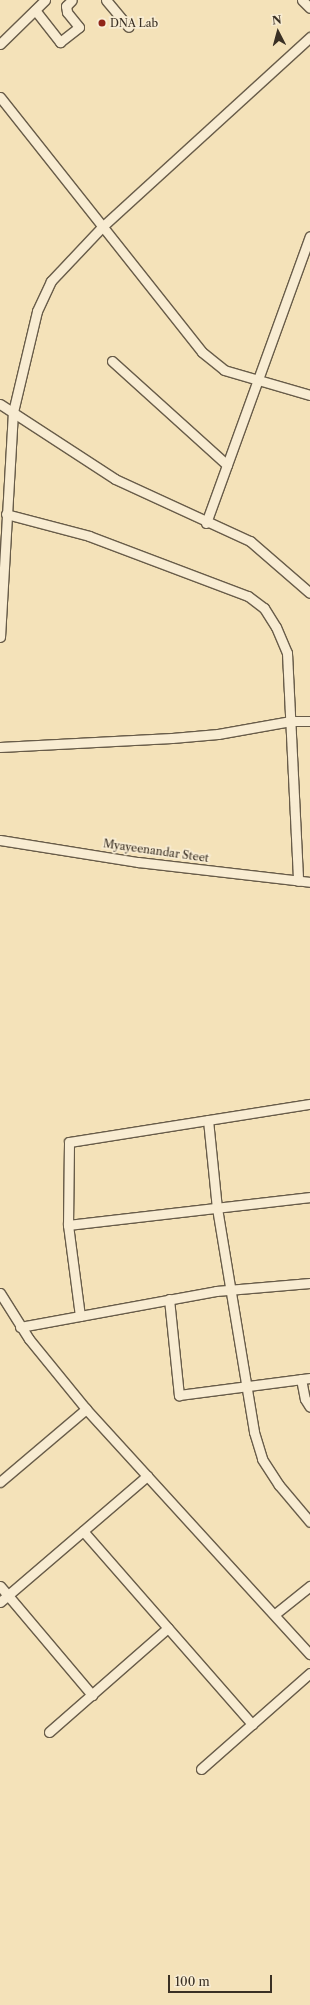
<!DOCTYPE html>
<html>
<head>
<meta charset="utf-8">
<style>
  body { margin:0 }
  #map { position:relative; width:310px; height:2005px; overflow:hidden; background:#f4e2b9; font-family:"Libre Caslon Text",serif }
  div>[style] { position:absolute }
  .roads { filter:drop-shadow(1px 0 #685c49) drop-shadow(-1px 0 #685c49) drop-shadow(0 1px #685c49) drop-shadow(0 -1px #685c49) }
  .minor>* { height:9px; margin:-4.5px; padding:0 4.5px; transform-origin:4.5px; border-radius:4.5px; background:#f8ecd2 }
  .dots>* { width:11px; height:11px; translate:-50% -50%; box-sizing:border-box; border:2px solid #f8ecd2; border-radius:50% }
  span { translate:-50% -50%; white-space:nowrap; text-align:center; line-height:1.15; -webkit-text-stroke:3.5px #f8ecd2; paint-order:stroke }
  .poi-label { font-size:11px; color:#3a3024 }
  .left { translate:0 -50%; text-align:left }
  .street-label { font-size:11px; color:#3a3024 }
  .north { position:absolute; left:258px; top:12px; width:40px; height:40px; -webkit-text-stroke:3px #f8ecd2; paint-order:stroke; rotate:354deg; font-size:11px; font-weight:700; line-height:16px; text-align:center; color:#3a3024 }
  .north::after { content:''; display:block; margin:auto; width:14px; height:18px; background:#3a3024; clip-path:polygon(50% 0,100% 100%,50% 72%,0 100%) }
  .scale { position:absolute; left:168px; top:1975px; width:104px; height:18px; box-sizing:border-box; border:2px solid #3a3024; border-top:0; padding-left:5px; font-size:12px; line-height:14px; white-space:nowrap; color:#3a3024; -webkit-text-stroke:3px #f8ecd2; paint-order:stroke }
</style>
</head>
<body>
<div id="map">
  <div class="roads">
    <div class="minor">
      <div style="left:106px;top:0;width:35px;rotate:50deg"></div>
      <div style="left:302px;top:0;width:11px;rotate:45deg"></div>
      <div style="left:35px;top:10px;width:41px;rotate:52deg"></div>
      <div style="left:60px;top:42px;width:24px;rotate:-38deg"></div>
      <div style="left:79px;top:27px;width:19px;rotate:-129deg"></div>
      <div style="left:67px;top:12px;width:6px;rotate:-99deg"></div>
      <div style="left:66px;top:6px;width:8px;rotate:-45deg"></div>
      <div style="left:0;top:44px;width:63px;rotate:-44.4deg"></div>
      <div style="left:0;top:97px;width:325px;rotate:51.6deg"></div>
      <div style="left:202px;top:352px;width:28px;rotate:39deg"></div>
      <div style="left:224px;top:370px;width:90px;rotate:16.2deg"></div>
      <div style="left:112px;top:361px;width:155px;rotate:42.1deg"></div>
      <div style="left:0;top:404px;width:137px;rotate:33.1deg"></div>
      <div style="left:115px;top:479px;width:149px;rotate:24.7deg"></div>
      <div style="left:250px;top:541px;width:79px;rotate:40.9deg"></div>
      <div style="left:6px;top:514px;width:86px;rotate:14.8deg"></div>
      <div style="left:89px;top:536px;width:170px;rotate:20.7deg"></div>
      <div style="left:248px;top:596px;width:20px;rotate:37deg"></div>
      <div style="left:264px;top:608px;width:22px;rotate:58deg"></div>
      <div style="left:276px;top:627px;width:28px;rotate:67deg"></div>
      <div style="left:287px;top:653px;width:228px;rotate:87.2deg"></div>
      <div style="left:206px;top:523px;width:305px;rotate:-70.1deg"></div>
      <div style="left:0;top:637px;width:225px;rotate:-86.7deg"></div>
      <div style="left:13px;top:412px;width:104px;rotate:-76.6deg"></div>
      <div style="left:37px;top:311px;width:33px;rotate:-65deg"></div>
      <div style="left:51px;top:281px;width:74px;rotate:-46.6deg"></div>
      <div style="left:102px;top:227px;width:282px;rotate:-42.4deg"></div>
      <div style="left:0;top:747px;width:172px;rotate:-3deg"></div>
      <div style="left:172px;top:738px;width:46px;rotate:-5deg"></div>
      <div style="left:218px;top:734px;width:74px;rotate:-10.1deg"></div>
      <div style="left:291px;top:721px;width:19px"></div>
      <div style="left:0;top:840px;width:140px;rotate:9.1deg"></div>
      <div style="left:138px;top:862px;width:173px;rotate:6.6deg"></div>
      <div style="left:208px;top:1120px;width:88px;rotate:84.2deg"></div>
      <div style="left:217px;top:1208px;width:227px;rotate:80.6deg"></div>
      <div style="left:254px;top:1432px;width:28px;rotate:73deg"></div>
      <div style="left:262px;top:1459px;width:31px;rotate:57deg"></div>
      <div style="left:279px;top:1485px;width:48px;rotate:50deg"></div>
      <div style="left:68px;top:1225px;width:244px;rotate:-6.6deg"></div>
      <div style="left:0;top:1293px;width:54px;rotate:57.8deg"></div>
      <div style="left:29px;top:1339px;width:90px;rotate:50.8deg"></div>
      <div style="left:86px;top:1409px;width:332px;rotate:47.6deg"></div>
      <div style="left:169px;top:1299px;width:97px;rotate:84.1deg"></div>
      <div style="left:179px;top:1395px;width:132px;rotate:-7.4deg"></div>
      <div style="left:80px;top:1316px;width:92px;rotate:-97.5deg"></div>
      <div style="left:68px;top:1225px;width:83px;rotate:-89.3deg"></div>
      <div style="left:69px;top:1142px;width:244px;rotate:-9deg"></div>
      <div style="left:20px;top:1327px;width:199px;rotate:-10.4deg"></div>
      <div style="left:216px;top:1291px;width:94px;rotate:-4.9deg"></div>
      <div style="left:301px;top:1379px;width:20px;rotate:79deg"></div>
      <div style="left:305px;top:1399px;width:9px;rotate:58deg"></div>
      <div style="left:0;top:1482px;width:113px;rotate:-40.3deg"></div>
      <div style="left:83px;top:1531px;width:257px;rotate:48.8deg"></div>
      <div style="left:0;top:1586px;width:143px;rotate:49.8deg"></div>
      <div style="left:0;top:1602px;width:194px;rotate:-40.6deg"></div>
      <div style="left:275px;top:1614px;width:45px;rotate:-38.7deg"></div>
      <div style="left:49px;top:1732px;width:158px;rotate:-41.2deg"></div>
      <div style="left:201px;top:1769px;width:145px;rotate:-41.4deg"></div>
    </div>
  </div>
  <div class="dots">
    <div style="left:102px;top:23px;background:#8f2418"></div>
  </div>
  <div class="poi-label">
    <span class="left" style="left:110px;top:23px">DNA Lab</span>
  </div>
  <div class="street-label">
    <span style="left:156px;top:851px;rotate:8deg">Myayeenandar Steet</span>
  </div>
  <div class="north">N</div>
  <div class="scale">100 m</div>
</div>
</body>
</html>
